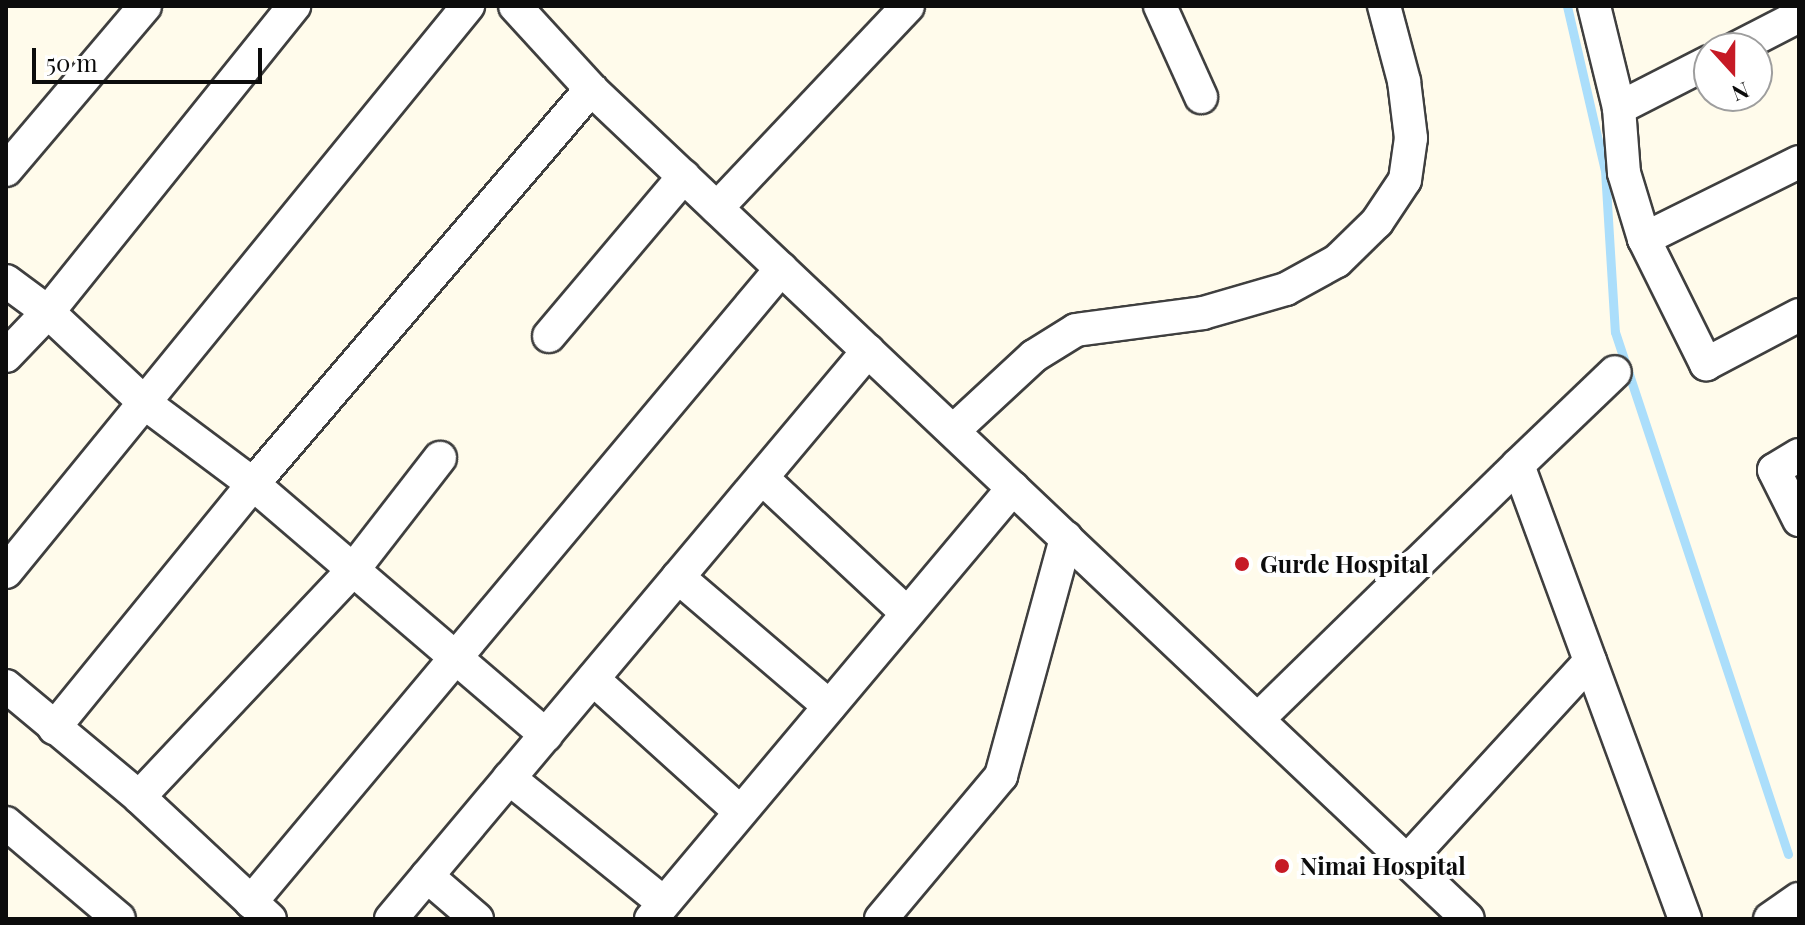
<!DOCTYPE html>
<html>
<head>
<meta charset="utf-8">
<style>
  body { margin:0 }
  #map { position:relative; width:1805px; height:925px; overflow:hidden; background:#fffbeb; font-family:"Playfair Display",serif }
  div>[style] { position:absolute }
  .stream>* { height:9px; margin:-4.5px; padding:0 4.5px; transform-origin:4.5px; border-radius:4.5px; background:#abdefb }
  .roads { filter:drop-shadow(2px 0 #3f3f3f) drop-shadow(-2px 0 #3f3f3f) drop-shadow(0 2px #3f3f3f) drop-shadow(0 -2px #3f3f3f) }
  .street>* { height:32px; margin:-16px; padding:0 16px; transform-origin:16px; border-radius:16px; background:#fff }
  .dots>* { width:22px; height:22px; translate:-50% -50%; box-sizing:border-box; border:4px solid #fff; border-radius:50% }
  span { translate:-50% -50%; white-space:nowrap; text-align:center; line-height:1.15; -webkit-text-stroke:8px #fff; paint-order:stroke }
  .poi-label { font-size:24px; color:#0c0c0c; font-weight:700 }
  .left { translate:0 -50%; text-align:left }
  .frame { position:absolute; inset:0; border:8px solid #0c0c0c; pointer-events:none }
  .north { position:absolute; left:1693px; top:32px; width:80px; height:80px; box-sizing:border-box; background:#fff; border:2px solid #9e9e9e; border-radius:50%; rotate:159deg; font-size:22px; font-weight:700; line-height:32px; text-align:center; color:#0c0c0c }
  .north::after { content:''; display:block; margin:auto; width:28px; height:36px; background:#c61a25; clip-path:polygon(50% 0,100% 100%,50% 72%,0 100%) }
  .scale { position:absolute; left:32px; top:48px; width:230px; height:36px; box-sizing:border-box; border:4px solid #0c0c0c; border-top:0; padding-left:10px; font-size:24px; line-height:28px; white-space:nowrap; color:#0c0c0c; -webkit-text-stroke:6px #fff; paint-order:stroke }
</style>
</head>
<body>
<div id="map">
  <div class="stream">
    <div style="left:1567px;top:6px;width:168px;rotate:77deg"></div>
    <div style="left:1605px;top:170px;width:162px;rotate:86.5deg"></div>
    <div style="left:1615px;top:332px;width:550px;rotate:71.66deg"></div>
  </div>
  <div class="roads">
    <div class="street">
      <div style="left:515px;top:6px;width:113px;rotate:47.5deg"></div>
      <div style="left:591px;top:89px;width:1207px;rotate:43.42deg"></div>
      <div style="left:1160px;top:6px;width:100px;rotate:65.7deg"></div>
      <div style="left:1594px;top:6px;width:105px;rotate:76.2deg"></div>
      <div style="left:1619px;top:108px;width:65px;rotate:85.6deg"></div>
      <div style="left:1624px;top:173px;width:69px;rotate:73.1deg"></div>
      <div style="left:1737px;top:48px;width:70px;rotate:-27.3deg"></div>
      <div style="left:1619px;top:108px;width:101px;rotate:-27.1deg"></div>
      <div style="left:1799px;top:162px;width:173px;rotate:153.6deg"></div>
      <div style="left:1644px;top:239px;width:140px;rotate:63.6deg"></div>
      <div style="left:1706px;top:364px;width:105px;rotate:-27.8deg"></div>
      <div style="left:6px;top:170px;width:215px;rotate:-49.7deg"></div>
      <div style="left:717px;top:208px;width:278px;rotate:-46.6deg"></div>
      <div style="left:6px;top:281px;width:52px;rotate:36.4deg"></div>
      <div style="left:48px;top:312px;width:134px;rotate:43.2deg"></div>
      <div style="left:146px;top:404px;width:134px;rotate:36.8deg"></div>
      <div style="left:253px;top:484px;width:386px;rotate:40.6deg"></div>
      <div style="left:549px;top:336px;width:209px;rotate:-49.8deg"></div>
      <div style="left:6px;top:356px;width:61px;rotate:-46.3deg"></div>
      <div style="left:48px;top:312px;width:393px;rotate:-51.2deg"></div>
      <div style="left:953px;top:431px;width:110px;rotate:-42.8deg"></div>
      <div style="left:1034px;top:356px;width:49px;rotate:-31.8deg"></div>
      <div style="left:1076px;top:330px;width:128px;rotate:-7.6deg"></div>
      <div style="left:1203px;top:313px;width:86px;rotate:-16.1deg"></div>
      <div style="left:1286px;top:289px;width:58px;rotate:-28.8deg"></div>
      <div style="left:1337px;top:261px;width:56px;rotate:-44.3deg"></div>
      <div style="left:1377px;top:222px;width:50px;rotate:-56.3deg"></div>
      <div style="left:1405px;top:180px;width:42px;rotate:-81.9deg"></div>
      <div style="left:1411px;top:138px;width:57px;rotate:-97deg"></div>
      <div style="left:1404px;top:81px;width:78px;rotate:-104.9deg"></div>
      <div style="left:1799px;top:455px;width:29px;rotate:149deg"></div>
      <div style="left:1774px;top:470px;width:56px;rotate:63.4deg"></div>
      <div style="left:1518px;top:465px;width:134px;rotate:-43.8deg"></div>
      <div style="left:762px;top:478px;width:198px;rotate:43deg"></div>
      <div style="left:6px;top:572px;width:731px;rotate:-50.78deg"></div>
      <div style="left:678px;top:577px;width:199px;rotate:40.5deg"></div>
      <div style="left:593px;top:679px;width:198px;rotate:42.1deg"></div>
      <div style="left:6px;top:686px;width:173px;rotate:39.8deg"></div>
      <div style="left:139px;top:797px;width:179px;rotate:43deg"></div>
      <div style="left:1258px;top:719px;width:363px;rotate:-44.3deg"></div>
      <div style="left:1518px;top:465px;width:484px;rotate:69.8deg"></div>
      <div style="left:54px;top:728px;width:315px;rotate:-50.8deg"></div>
      <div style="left:253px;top:484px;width:520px;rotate:-49.45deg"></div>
      <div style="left:509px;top:778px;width:199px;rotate:38.9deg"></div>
      <div style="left:139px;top:797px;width:312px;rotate:-46.7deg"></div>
      <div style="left:353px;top:570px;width:142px;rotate:-52.2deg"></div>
      <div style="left:6px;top:823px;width:148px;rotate:40.3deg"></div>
      <div style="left:1407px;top:861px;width:271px;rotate:-47.5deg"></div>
      <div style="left:427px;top:876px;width:66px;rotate:40.7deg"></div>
      <div style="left:251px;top:902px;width:826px;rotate:-50.06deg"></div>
      <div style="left:391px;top:919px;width:742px;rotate:-49.98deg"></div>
      <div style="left:651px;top:919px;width:563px;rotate:-49.97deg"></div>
      <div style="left:881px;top:919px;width:187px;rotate:-50deg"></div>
      <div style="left:1001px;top:776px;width:247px;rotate:-74.7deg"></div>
      <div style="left:1770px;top:919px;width:35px;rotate:-35deg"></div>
    </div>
  </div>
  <div class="dots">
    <div style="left:1242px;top:564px;background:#c61a25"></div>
    <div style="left:1282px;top:866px;background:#c61a25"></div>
  </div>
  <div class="poi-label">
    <span class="left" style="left:1260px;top:564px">Gurde Hospital</span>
    <span class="left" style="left:1300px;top:866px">Nimai Hospital</span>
  </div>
  <div class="frame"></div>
  <div class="north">N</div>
  <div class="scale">50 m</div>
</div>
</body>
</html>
